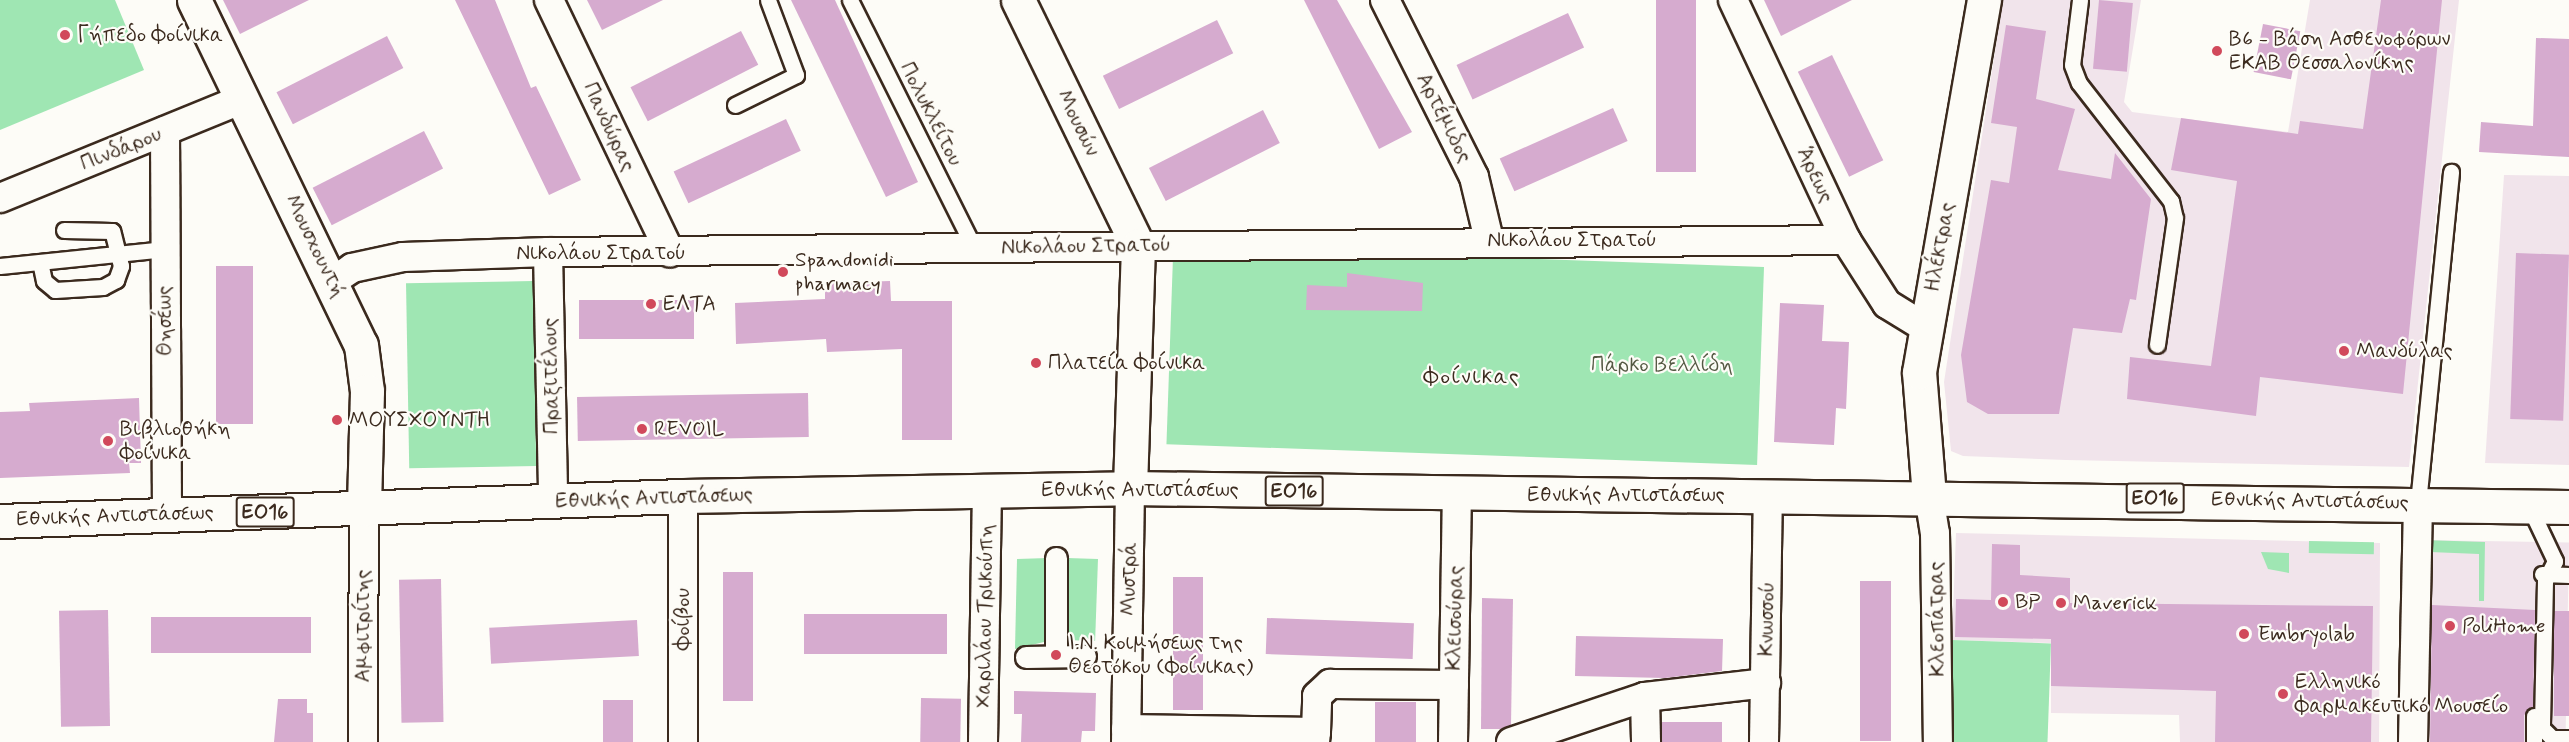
<!DOCTYPE html>
<html>
<head>
<meta charset="utf-8">
<style>
  body { margin:0 }
  #map { position:relative; width:2569px; height:742px; overflow:hidden; background:#fdfcf7; font-family:Mynerve,sans-serif }
  div>[style] { position:absolute }
  .built>* { inset:0; background:#f1e4eb; transform-origin:0 0 }
  .green>* { inset:0; background:#9fe6b3; transform-origin:0 0 }
  .building>* { inset:0; background:#d6abcf; transform-origin:0 0 }
  .roads { filter:drop-shadow(2px 0 #3b2a1e) drop-shadow(-2px 0 #3b2a1e) drop-shadow(0 2px #3b2a1e) drop-shadow(0 -2px #3b2a1e) }
  .service>* { height:15px; margin:-7.5px; padding:0 7.5px; transform-origin:7.5px; border-radius:7.5px; background:#fdfcf7 }
  .pedestrian>* { height:21px; margin:-10.5px; padding:0 10.5px; transform-origin:10.5px; border-radius:10.5px; background:#fdfcf7 }
  .minor>* { height:28px; margin:-14px; padding:0 14px; transform-origin:14px; border-radius:14px; background:#fdfcf7 }
  .tertiary>* { height:33px; margin:-16.5px; padding:0 16.5px; transform-origin:16.5px; border-radius:16.5px; background:#fdfcf7 }
  .secondary>* { height:33px; margin:-16.5px; padding:0 16.5px; transform-origin:16.5px; border-radius:16.5px; background:#fdfcf7 }
  .primary>* { height:33px; margin:-16.5px; padding:0 16.5px; transform-origin:16.5px; border-radius:16.5px; background:#fdfcf7 }
  .dots>* { width:16px; height:16px; translate:-50% -50%; box-sizing:border-box; border:3px solid #fdfcf7; border-radius:50% }
  span { translate:-50% -50%; white-space:nowrap; text-align:center; line-height:1.15; -webkit-text-stroke:4.5px #fdfcf7; paint-order:stroke }
  .shield-label span { padding:2px 4px; background:#fdfcf7; border:2px solid; border-radius:4px; -webkit-text-stroke-width:0 }
  .shield-label { font-size:20px; color:#3b2a1e; font-weight:700 }
  .poi-label { font-size:21px; color:#3b2a1e }
  .left { translate:0 -50%; text-align:left }
  .street-label { font-size:21px; color:#3b2a1e }
  .park-label { font-size:21px; color:#545943 }
  .neighbourhood-label { font-size:22px; color:#3b2a1e; letter-spacing:1.5px }
</style>
</head>
<body>
<div id="map">
  <div class="built">
    <div style="clip-path:polygon(2003px 0,2141px 0,2124px 102px,2132px 112px,2288px 132px,2310px 0,2459px 0,2409px 467px,2066px 460px,1963px 456px,1951px 451px,1944px 382px)"></div>
    <div style="clip-path:polygon(2504px 175px,2569px 176px,2569px 465px,2485px 463px)"></div>
    <div style="clip-path:polygon(1956px 533px,2380px 543px,2379px 742px,2180px 742px,2179px 715px,2051px 713px,2051px 643px,1952px 640px)"></div>
    <div style="left:2423px;top:540px;width:146px;height:202px;rotate:1deg"></div>
  </div>
  <div class="green">
    <div style="clip-path:polygon(0 0,115px 0,144px 70px,0 130px)"></div>
    <div style="left:1764px;top:267px;width:198px;height:591px;rotate:92deg"></div>
    <div style="left:533px;top:281px;width:185px;height:127px;rotate:89deg"></div>
    <div style="clip-path:polygon(2423px 540px,2485px 542px,2484px 601px,2479px 601px,2479px 554px,2430px 552px)"></div>
    <div style="left:2309px;top:541px;width:65px;height:12px;rotate:1deg"></div>
    <div style="clip-path:polygon(2261px 552px,2289px 553px,2289px 573px,2268px 569px)"></div>
    <div style="clip-path:polygon(1048px 558px,1048px 641px,1015px 649px,1017px 559px)"></div>
    <div style="left:1067px;top:558px;width:31px;height:82px;rotate:2deg"></div>
    <div style="left:1952px;top:640px;width:99px;height:102px;rotate:2deg"></div>
  </div>
  <div class="building">
    <div style="clip-path:polygon(223px 0,309px 0,240px 34px)"></div>
    <div style="clip-path:polygon(455px 0,495px 0,531px 88px,536px 86px,581px 180px,549px 195px)"></div>
    <div style="clip-path:polygon(587px 0,663px 0,602px 30px)"></div>
    <div style="clip-path:polygon(791px 0,835px 0,918px 182px,886px 197px)"></div>
    <div style="clip-path:polygon(1304px 0,1337px 0,1412px 132px,1379px 149px)"></div>
    <div style="left:1656px;top:0;width:40px;height:172px"></div>
    <div style="clip-path:polygon(1764px 0,1852px 0,1781px 36px)"></div>
    <div style="left:2099px;top:0;width:34px;height:69px;rotate:5deg"></div>
    <div style="clip-path:polygon(2381px 0,2442px 0,2403px 394px,2260px 377px,2256px 416px,2127px 399px,2130px 357px,2211px 366px,2237px 181px,2171px 170px,2181px 118px,2298px 134px,2300px 121px,2363px 129px)"></div>
    <div style="left:1568px;top:13px;width:38px;height:123px;rotate:65deg"></div>
    <div style="left:1217px;top:20px;width:37px;height:127px;rotate:64deg"></div>
    <div style="left:2263px;top:24px;width:38px;height:49px;rotate:11deg"></div>
    <div style="clip-path:polygon(2006px 25px,2046px 31px,2036px 99px,2075px 109px,2058px 170px,2111px 179px,2115px 153px,2151px 199px,2136px 300px,2130px 299px,2122px 333px,2073px 328px,2059px 414px,1988px 414px,1967px 402px,1961px 355px,1991px 180px,2009px 183px,2017px 127px,1991px 123px)"></div>
    <div style="left:741px;top:31px;width:38px;height:124px;rotate:63deg"></div>
    <div style="left:387px;top:36px;width:36px;height:124px;rotate:63deg"></div>
    <div style="clip-path:polygon(2536px 38px,2569px 39px,2569px 157px,2479px 152px,2481px 122px,2533px 126px)"></div>
    <div style="left:1832px;top:55px;width:117px;height:38px;rotate:64deg"></div>
    <div style="left:1613px;top:108px;width:36px;height:124px;rotate:66deg"></div>
    <div style="left:1263px;top:110px;width:37px;height:128px;rotate:63deg"></div>
    <div style="left:786px;top:119px;width:35px;height:124px;rotate:65deg"></div>
    <div style="left:424px;top:131px;width:42px;height:125px;rotate:63deg"></div>
    <div style="left:2516px;top:253px;width:53px;height:166px;rotate:2deg"></div>
    <div style="left:216px;top:266px;width:37px;height:158px"></div>
    <div style="clip-path:polygon(1347px 273px,1423px 283px,1422px 311px,1306px 310px,1307px 285px,1347px 287px)"></div>
    <div style="clip-path:polygon(890px 281px,891px 301px,952px 301px,952px 440px,902px 440px,902px 349px,827px 352px,826px 339px,736px 344px,735px 303px,825px 299px,825px 283px)"></div>
    <div style="left:694px;top:300px;width:39px;height:115px;rotate:90deg"></div>
    <div style="clip-path:polygon(1780px 303px,1824px 305px,1822px 341px,1849px 342px,1846px 409px,1836px 408px,1834px 445px,1774px 442px)"></div>
    <div style="left:808px;top:393px;width:44px;height:231px;rotate:89deg"></div>
    <div style="clip-path:polygon(139px 398px,141px 463px,129px 463px,130px 473px,0 478px,0 412px,30px 411px,29px 403px)"></div>
    <div style="clip-path:polygon(1992px 544px,2020px 545px,2020px 575px,2070px 578px,2070px 603px,2373px 606px,2371px 742px,2215px 742px,2216px 691px,2051px 686px,2051px 639px,1955px 637px,1956px 599px,1991px 600px)"></div>
    <div style="left:723px;top:572px;width:30px;height:129px"></div>
    <div style="left:1173px;top:577px;width:30px;height:133px"></div>
    <div style="left:441px;top:579px;width:143px;height:42px;rotate:89deg"></div>
    <div style="left:1860px;top:581px;width:31px;height:160px"></div>
    <div style="clip-path:polygon(1482px 598px,1513px 599px,1511px 725px,1501px 729px,1481px 729px)"></div>
    <div style="clip-path:polygon(2432px 605px,2535px 610px,2533px 707px,2524px 715px,2524px 742px,2430px 742px)"></div>
    <div style="left:108px;top:610px;width:116px;height:49px;rotate:89deg"></div>
    <div style="left:2554px;top:611px;width:15px;height:105px"></div>
    <div style="left:947px;top:614px;width:40px;height:143px;rotate:90deg"></div>
    <div style="left:311px;top:617px;width:36px;height:160px;rotate:90deg"></div>
    <div style="left:1267px;top:618px;width:147px;height:36px;rotate:2deg"></div>
    <div style="left:637px;top:620px;width:36px;height:148px;rotate:87deg"></div>
    <div style="clip-path:polygon(1576px 636px,1723px 639px,1722px 671px,1665px 678px,1575px 676px)"></div>
    <div style="clip-path:polygon(1014px 691px,1096px 693px,1095px 731px,1082px 731px,1081px 742px,1021px 742px,1022px 714px,1014px 714px)"></div>
    <div style="left:921px;top:698px;width:40px;height:44px;rotate:1deg"></div>
    <div style="clip-path:polygon(278px 699px,307px 699px,307px 713px,313px 713px,313px 742px,274px 742px)"></div>
    <div style="left:633px;top:700px;width:42px;height:30px;rotate:90deg"></div>
    <div style="left:1375px;top:702px;width:41px;height:40px"></div>
    <div style="left:1722px;top:722px;width:20px;height:60px;rotate:90deg"></div>
  </div>
  <div class="roads">
    <div class="service">
      <div style="left:850px;top:0;width:277px;rotate:63.4deg"></div>
      <div style="left:2080px;top:0;width:65px;rotate:97deg"></div>
      <div style="left:2072px;top:65px;width:19px;rotate:69deg"></div>
      <div style="left:2079px;top:83px;width:150px;rotate:52.1deg"></div>
      <div style="left:2171px;top:201px;width:17px;rotate:77deg"></div>
      <div style="left:2175px;top:218px;width:128px;rotate:98.1deg"></div>
      <div style="left:735px;top:105px;width:68px;rotate:-26.2deg"></div>
      <div style="left:796px;top:75px;width:80px;rotate:-110.5deg"></div>
      <div style="left:40px;top:262px;width:19px;rotate:78deg"></div>
      <div style="left:44px;top:281px;width:14px;rotate:39deg"></div>
      <div style="left:55px;top:290px;width:48px;rotate:-3.6deg"></div>
      <div style="left:103px;top:287px;width:15px;rotate:-28deg"></div>
      <div style="left:116px;top:280px;width:15px;rotate:-70deg"></div>
      <div style="left:121px;top:266px;width:36px;rotate:-104deg"></div>
      <div style="left:112px;top:231px;width:48px;rotate:-178.8deg"></div>
      <div style="left:0;top:266px;width:166px;rotate:-5.9deg"></div>
      <div style="left:2418px;top:503px;width:333px;rotate:-84.3deg"></div>
      <div style="left:2529px;top:506px;width:61px;rotate:64.7deg"></div>
      <div style="left:2555px;top:561px;width:22px;rotate:117deg"></div>
      <div style="left:2545px;top:581px;width:147px;rotate:91.2deg"></div>
      <div style="left:2542px;top:728px;width:14px;rotate:45deg"></div>
      <div style="left:2552px;top:738px;width:17px"></div>
      <div style="left:2542px;top:574px;width:27px;rotate:2deg"></div>
      <div style="left:2534px;top:742px;width:26px;rotate:-90deg"></div>
    </div>
    <div class="pedestrian">
      <div style="left:1056px;top:558px;width:98px;rotate:90deg"></div>
      <div style="left:1026px;top:657px;width:59px;rotate:-1deg"></div>
    </div>
    <div class="minor">
      <div style="left:549px;top:0;width:280px;rotate:64.4deg"></div>
      <div style="left:1385px;top:0;width:198px;rotate:63.3deg"></div>
      <div style="left:1474px;top:177px;width:65px;rotate:76.6deg"></div>
      <div style="left:1733px;top:0;width:265px;rotate:64.8deg"></div>
      <div style="left:1846px;top:240px;width:76px;rotate:57.4deg"></div>
      <div style="left:1887px;top:304px;width:46px;rotate:31.6deg"></div>
      <div style="left:165px;top:131px;width:381px;rotate:89.7deg"></div>
      <div style="left:0;top:198px;width:262px;rotate:-22.2deg"></div>
      <div style="left:548px;top:252px;width:249px;rotate:88.8deg"></div>
      <div style="left:333px;top:281px;width:23px;rotate:-34deg"></div>
      <div style="left:352px;top:268px;width:52px;rotate:-12.2deg"></div>
      <div style="left:403px;top:257px;width:145px;rotate:-2deg"></div>
      <div style="left:548px;top:252px;width:1298px;rotate:-0.53deg"></div>
      <div style="left:683px;top:496px;width:246px;rotate:90deg"></div>
      <div style="left:1929px;top:496px;width:37px;rotate:81deg"></div>
      <div style="left:1935px;top:533px;width:209px;rotate:89.2deg"></div>
      <div style="left:1645px;top:697px;width:45px;rotate:88.7deg"></div>
      <div style="left:1126px;top:729px;width:190px;rotate:0.9deg"></div>
      <div style="left:1316px;top:732px;width:10px;rotate:96deg"></div>
      <div style="left:1316px;top:732px;width:36px;rotate:-88deg"></div>
      <div style="left:1317px;top:696px;width:18px;rotate:-43deg"></div>
      <div style="left:1330px;top:684px;width:124px;rotate:0.5deg"></div>
      <div style="left:363px;top:742px;width:233px;rotate:-89.8deg"></div>
      <div style="left:983px;top:742px;width:253px;rotate:-89.1deg"></div>
      <div style="left:1126px;top:742px;width:254px;rotate:-89.1deg"></div>
      <div style="left:1453px;top:742px;width:248px;rotate:-89.1deg"></div>
      <div style="left:1511px;top:742px;width:141px;rotate:-18.6deg"></div>
      <div style="left:1645px;top:697px;width:122px;rotate:-6.6deg"></div>
      <div style="left:1764px;top:742px;width:247px;rotate:-89.1deg"></div>
      <div style="left:2413px;top:742px;width:239px;rotate:-88.8deg"></div>
    </div>
    <div class="tertiary">
      <div style="left:1018px;top:0;width:274px;rotate:64deg"></div>
      <div style="left:1138px;top:246px;width:242px;rotate:91.9deg"></div>
      <div style="left:1929px;top:496px;width:124px;rotate:-94.6deg"></div>
      <div style="left:1919px;top:372px;width:378px;rotate:-80.1deg"></div>
    </div>
    <div class="secondary">
      <div style="left:194px;top:0;width:383px;rotate:64.2deg"></div>
      <div style="left:361px;top:345px;width:46px;rotate:82.6deg"></div>
      <div style="left:367px;top:391px;width:118px;rotate:91.5deg"></div>
    </div>
    <div class="primary">
      <div style="left:0;top:521px;width:683px;rotate:-2.1deg"></div>
      <div style="left:683px;top:496px;width:447px;rotate:-1deg"></div>
      <div style="left:1130px;top:488px;width:1439px;rotate:0.76deg"></div>
    </div>
  </div>
  <div class="dots">
    <div style="left:65px;top:35px;background:#d1495b"></div>
    <div style="left:2217px;top:51px;background:#d1495b"></div>
    <div style="left:783px;top:272px;background:#d1495b"></div>
    <div style="left:651px;top:304px;background:#d1495b"></div>
    <div style="left:2344px;top:351px;background:#d1495b"></div>
    <div style="left:1036px;top:363px;background:#d1495b"></div>
    <div style="left:337px;top:420px;background:#d1495b"></div>
    <div style="left:642px;top:429px;background:#d1495b"></div>
    <div style="left:108px;top:441px;background:#d1495b"></div>
    <div style="left:2003px;top:602px;background:#d1495b"></div>
    <div style="left:2061px;top:603px;background:#d1495b"></div>
    <div style="left:2450px;top:626px;background:#d1495b"></div>
    <div style="left:2244px;top:634px;background:#d1495b"></div>
    <div style="left:1056px;top:655px;background:#d1495b"></div>
    <div style="left:2283px;top:694px;background:#d1495b"></div>
  </div>
  <div class="shield-label">
    <span style="left:1294px;top:491px">ΕΟ16</span>
    <span style="left:2155px;top:498px">ΕΟ16</span>
    <span style="left:265px;top:512px">ΕΟ16</span>
  </div>
  <div class="poi-label">
    <span class="left" style="left:77px;top:35px">Γήπεδο Φοίνικα</span>
    <span class="left" style="left:2229px;top:51px">Β6 - Βάση Ασθενοφόρων<br>ΕΚΑΒ Θεσσαλονίκης</span>
    <span class="left" style="left:795px;top:272px">Spandonidi<br>pharmacy</span>
    <span class="left" style="left:663px;top:304px">ΕΛΤΑ</span>
    <span class="left" style="left:2356px;top:351px">Μανδύλας</span>
    <span class="left" style="left:1048px;top:363px">Πλατεία Φοίνικα</span>
    <span class="left" style="left:349px;top:420px">ΜΟΥΣΧΟΥΝΤΗ</span>
    <span class="left" style="left:120px;top:441px">Βιβλιοθήκη<br>Φοίνικα</span>
    <span class="left" style="left:654px;top:429px">REVOIL</span>
    <span class="left" style="left:2015px;top:602px">BP</span>
    <span class="left" style="left:2073px;top:603px">Maverick</span>
    <span class="left" style="left:2462px;top:626px">PoliHome</span>
    <span class="left" style="left:2258px;top:634px">Embryolab</span>
    <span class="left" style="left:1068px;top:655px">Ι.Ν. Κοιμήσεως της<br>Θεοτόκου (Φοίνικας)</span>
    <span class="left" style="left:2295px;top:694px">Ελληνικό<br>Φαρμακευτικό Μουσείο</span>
  </div>
  <div class="street-label">
    <span style="left:931px;top:114px;rotate:63deg">Πολυκλείτου</span>
    <span style="left:1444px;top:118px;rotate:63deg">Αρτέμιδος</span>
    <span style="left:1078px;top:123px;rotate:64deg">Μουσών</span>
    <span style="left:609px;top:127px;rotate:65deg">Πανδώρας</span>
    <span style="left:121px;top:149px;rotate:-22deg">Πινδάρου</span>
    <span style="left:1815px;top:175px;rotate:65deg">Άρεως</span>
    <span style="left:1572px;top:240px">Νικολάου Στρατού</span>
    <span style="left:315px;top:246px;rotate:64deg">Μουσχουντή</span>
    <span style="left:1086px;top:246px;rotate:-1deg">Νικολάου Στρατού</span>
    <span style="left:1940px;top:247px;rotate:-80deg">Ηλέκτρας</span>
    <span style="left:601px;top:253px">Νικολάου Στρατού</span>
    <span style="left:165px;top:321px;rotate:-91deg">Θησέως</span>
    <span style="left:551px;top:376px;rotate:-91deg">Πραξιτέλους</span>
    <span style="left:1140px;top:490px">Εθνικής Αντιστάσεως</span>
    <span style="left:1626px;top:495px">Εθνικής Αντιστάσεως</span>
    <span style="left:654px;top:498px;rotate:-2deg">Εθνικής Αντιστάσεως</span>
    <span style="left:2310px;top:501px;rotate:1deg">Εθνικής Αντιστάσεως</span>
    <span style="left:115px;top:516px;rotate:-2deg">Εθνικής Αντιστάσεως</span>
    <span style="left:1129px;top:579px;rotate:-89deg">Μυστρά</span>
    <span style="left:985px;top:616px;rotate:-89deg">Χαριλάου Τρικούπη</span>
    <span style="left:1455px;top:618px;rotate:-89deg">Κλεισούρας</span>
    <span style="left:683px;top:619px;rotate:-90deg">Φοίβου</span>
    <span style="left:1767px;top:619px;rotate:-89deg">Κνωσσού</span>
    <span style="left:1937px;top:619px;rotate:-91deg">Κλεοπάτρας</span>
    <span style="left:363px;top:626px;rotate:-90deg">Αμφιτρίτης</span>
  </div>
  <div class="park-label">
    <span style="left:1662px;top:365px">Πάρκο Βελλίδη</span>
  </div>
  <div class="neighbourhood-label">
    <span style="left:1472px;top:378px">Φοίνικας</span>
  </div>
</div>
</body>
</html>
